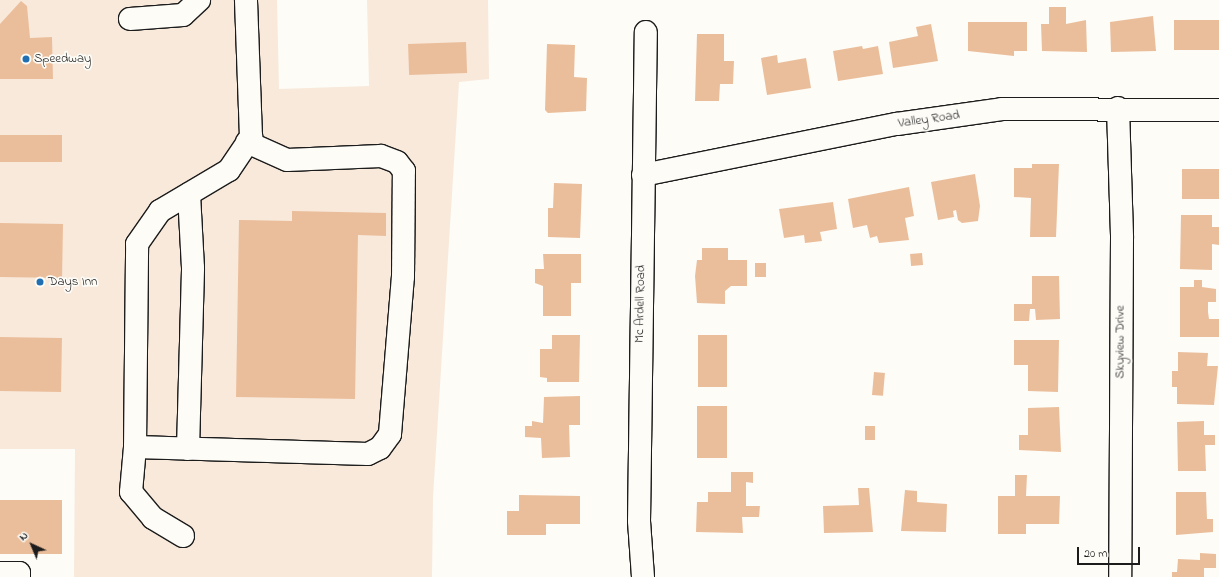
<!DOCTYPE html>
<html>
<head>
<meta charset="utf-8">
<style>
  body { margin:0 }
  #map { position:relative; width:1219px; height:577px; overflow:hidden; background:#fdfcf7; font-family:"Indie Flower",sans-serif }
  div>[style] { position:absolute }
  .built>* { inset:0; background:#f8e9db }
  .building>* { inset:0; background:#ebbe9b; transform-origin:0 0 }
  .roads { filter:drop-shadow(1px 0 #1c1c1c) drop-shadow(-1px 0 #1c1c1c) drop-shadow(0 1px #1c1c1c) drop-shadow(0 -1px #1c1c1c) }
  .minor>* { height:22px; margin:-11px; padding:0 11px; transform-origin:11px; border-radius:11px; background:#fdfcf7 }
  .dots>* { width:11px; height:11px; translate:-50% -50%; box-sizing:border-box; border:2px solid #fdfcf7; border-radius:50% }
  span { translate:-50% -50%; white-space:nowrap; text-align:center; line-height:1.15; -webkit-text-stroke:3.5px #fdfcf7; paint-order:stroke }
  .poi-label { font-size:13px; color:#1c1c1c }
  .left { translate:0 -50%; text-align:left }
  .street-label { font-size:13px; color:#1c1c1c }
  .north { position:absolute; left:12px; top:525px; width:40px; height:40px; -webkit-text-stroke:3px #fdfcf7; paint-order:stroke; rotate:316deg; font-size:11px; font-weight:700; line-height:16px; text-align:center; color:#1c1c1c }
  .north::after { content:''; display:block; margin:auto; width:14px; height:18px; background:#1c1c1c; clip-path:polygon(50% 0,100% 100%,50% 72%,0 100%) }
  .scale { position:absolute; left:1077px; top:547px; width:63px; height:18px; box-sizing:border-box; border:2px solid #1c1c1c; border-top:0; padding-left:5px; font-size:12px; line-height:14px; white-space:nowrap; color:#1c1c1c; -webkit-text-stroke:3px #fdfcf7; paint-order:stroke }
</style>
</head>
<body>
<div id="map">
  <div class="built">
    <div style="clip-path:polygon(0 0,277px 0,279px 89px,369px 86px,367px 0,488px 0,489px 79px,459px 82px,433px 497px,432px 577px,74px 577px,75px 449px,0 449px)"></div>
  </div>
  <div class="building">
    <div style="clip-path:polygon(21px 1px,27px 6px,30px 38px,52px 37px,53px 79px,0 79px,0 24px)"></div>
    <div style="clip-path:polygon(1049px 7px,1066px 7px,1066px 24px,1086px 20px,1087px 52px,1042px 51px,1041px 24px,1049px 24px)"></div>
    <div style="clip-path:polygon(1153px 16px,1156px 51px,1111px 52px,1110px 22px)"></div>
    <div style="left:1219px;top:20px;width:30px;height:45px;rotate:90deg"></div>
    <div style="clip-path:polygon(968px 22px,1027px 22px,1027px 51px,1014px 51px,1014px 56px,968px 51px)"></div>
    <div style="clip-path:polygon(931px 24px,938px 61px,893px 68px,889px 42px,918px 36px,916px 27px)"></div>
    <div style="clip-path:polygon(697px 34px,724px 34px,724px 61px,734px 61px,733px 84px,720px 84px,719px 101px,695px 101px)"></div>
    <div style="left:466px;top:42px;width:31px;height:58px;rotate:88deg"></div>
    <div style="clip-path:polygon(547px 44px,575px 45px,574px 77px,587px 78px,586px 111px,548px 113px,545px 110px)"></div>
    <div style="clip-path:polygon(862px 46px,863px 49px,878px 46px,883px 74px,838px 81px,833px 51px)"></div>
    <div style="clip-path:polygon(777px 55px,778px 63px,806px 58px,811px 88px,767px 95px,761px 58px)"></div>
    <div style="left:0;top:135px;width:62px;height:27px"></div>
    <div style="clip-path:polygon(1032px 164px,1059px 164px,1056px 237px,1030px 237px,1031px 198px,1014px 197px,1014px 168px,1032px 168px)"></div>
    <div style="left:1219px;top:169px;width:30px;height:37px;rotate:90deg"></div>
    <div style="clip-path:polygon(975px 174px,980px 206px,978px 221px,962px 223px,958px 220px,956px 210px,953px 211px,954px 217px,938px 220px,931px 182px)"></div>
    <div style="clip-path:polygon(554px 183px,582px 184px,580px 238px,548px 237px,548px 208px,553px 208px)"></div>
    <div style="clip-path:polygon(909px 187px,914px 216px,905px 218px,909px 240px,879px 243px,877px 236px,870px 238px,867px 225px,853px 228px,848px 199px)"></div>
    <div style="clip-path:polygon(833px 202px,837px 229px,820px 232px,822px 241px,805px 243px,804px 235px,784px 238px,779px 209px)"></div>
    <div style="clip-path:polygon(292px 211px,386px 213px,386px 236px,358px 235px,355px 399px,236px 397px,239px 220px,292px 221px)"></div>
    <div style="clip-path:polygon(1181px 215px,1212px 215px,1212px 227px,1219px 227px,1219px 245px,1212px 244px,1212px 270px,1180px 269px)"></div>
    <div style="left:0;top:223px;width:63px;height:54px;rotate:1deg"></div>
    <div style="clip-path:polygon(702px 248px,728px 248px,728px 260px,747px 260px,747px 286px,731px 286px,725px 291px,725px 304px,697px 303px,695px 276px,697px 260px,702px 260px)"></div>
    <div style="left:922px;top:253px;width:12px;height:12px;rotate:85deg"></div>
    <div style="clip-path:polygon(543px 254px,581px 254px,581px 283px,571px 283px,571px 316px,543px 316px,543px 286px,535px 283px,535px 269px,544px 269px)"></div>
    <div style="left:755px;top:263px;width:11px;height:14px"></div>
    <div style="clip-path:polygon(1032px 276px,1059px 276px,1060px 319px,1036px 320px,1035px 309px,1030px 309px,1029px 321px,1014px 321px,1014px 304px,1032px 304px)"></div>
    <div style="clip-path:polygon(1194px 280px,1202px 280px,1202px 287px,1216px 289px,1216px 302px,1208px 302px,1208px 312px,1209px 319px,1219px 319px,1219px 337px,1180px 337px,1180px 287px,1194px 287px)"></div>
    <div style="clip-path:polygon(552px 335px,580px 335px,579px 382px,547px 382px,547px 378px,540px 377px,540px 349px,552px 349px)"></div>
    <div style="left:698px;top:335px;width:29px;height:52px"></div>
    <div style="left:0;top:337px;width:62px;height:54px;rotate:1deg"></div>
    <div style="clip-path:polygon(1014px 340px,1059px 340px,1058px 392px,1028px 391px,1028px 365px,1014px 365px)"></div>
    <div style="clip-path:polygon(1178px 352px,1208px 353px,1207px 366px,1218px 366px,1214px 405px,1177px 404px,1177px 387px,1172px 387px,1172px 371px,1178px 371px)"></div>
    <div style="left:874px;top:372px;width:11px;height:23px;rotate:5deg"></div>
    <div style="clip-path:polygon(580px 396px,580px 425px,569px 425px,570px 457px,542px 458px,541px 438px,525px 437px,525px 426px,532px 426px,532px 421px,543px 423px,544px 397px)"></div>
    <div style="left:697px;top:406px;width:30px;height:52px"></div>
    <div style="clip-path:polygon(1059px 407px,1061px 452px,1019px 450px,1019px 435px,1028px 435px,1028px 408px)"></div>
    <div style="clip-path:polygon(1204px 421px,1204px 435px,1215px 435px,1215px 445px,1205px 445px,1206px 471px,1178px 471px,1177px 422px)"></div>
    <div style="left:865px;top:426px;width:10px;height:14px"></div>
    <div style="clip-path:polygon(731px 472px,753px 472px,753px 483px,746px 482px,746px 506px,760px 506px,759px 517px,742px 517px,743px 533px,696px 532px,697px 502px,708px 502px,708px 492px,731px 492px)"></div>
    <div style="clip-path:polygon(1015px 475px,1027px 475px,1026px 496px,1060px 496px,1059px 524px,1026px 524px,1026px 534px,998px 534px,998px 496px,1015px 496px)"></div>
    <div style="clip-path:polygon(858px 488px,869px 488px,873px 532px,824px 533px,823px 506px,859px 505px)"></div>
    <div style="clip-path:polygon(905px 490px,917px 491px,917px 502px,947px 504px,946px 532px,901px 531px)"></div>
    <div style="clip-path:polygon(1176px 492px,1206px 492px,1207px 519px,1213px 519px,1213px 532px,1176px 535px)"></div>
    <div style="clip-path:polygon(519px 495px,580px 496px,580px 524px,546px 524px,546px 535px,507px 535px,507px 511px,519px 511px)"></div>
    <div style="left:0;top:500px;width:62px;height:54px"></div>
    <div style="clip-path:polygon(1200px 553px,1216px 554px,1216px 568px,1204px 568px,1204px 577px,1172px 577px,1172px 572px,1177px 572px,1178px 559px,1200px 560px)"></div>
  </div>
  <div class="roads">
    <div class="minor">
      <div style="left:130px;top:19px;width:53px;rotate:-4.3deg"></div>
      <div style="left:183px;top:15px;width:22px;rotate:-43deg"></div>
      <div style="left:1118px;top:108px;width:130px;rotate:88.2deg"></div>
      <div style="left:1122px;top:238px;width:339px;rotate:90.3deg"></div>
      <div style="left:643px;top:175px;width:259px;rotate:-11.4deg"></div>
      <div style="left:897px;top:124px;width:106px;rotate:-8.1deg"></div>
      <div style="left:1002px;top:109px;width:217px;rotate:0.3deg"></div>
      <div style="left:135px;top:447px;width:233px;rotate:1.7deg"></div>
      <div style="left:368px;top:454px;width:13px;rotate:-27deg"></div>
      <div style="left:380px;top:448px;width:17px;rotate:-54deg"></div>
      <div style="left:390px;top:434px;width:158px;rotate:-85.3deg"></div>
      <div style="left:403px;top:277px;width:106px;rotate:-89.5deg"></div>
      <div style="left:404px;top:171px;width:11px;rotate:-128deg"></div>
      <div style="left:397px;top:162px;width:17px;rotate:-159deg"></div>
      <div style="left:381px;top:156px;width:94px;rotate:177.6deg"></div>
      <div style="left:287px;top:160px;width:44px;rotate:-155.8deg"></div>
      <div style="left:188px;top:449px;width:181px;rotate:-88.4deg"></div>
      <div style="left:193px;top:268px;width:74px;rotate:-93.1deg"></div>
      <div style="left:183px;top:536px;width:35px;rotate:-149deg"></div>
      <div style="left:153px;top:518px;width:34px;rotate:-130deg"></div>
      <div style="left:131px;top:492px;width:45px;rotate:-84.9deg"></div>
      <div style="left:135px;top:447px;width:203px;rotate:-89.4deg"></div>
      <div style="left:137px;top:244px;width:40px;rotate:-55.1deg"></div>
      <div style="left:160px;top:211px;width:80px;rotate:-30.7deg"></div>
      <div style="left:229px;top:170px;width:40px;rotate:-56deg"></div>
      <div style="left:251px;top:137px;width:137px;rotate:-92.1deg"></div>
      <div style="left:0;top:573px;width:19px"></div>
      <div style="left:19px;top:573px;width:4px;rotate:90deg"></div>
      <div style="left:643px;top:577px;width:56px;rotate:-94.1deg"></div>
      <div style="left:639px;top:521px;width:489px;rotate:-89.2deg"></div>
    </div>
  </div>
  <div class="dots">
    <div style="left:26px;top:59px;background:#1f6fb2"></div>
    <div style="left:40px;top:282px;background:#1f6fb2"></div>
  </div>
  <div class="poi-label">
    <span class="left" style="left:34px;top:59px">Speedway</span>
    <span class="left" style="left:48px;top:282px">Days Inn</span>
  </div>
  <div class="street-label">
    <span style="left:929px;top:120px;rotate:-8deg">Valley Road</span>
    <span style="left:641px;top:304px;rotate:-89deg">Mc Ardell Road</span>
    <span style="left:1121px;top:342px;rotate:-90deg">Skyview Drive</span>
  </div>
  <div class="north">N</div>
  <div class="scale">20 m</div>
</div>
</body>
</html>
